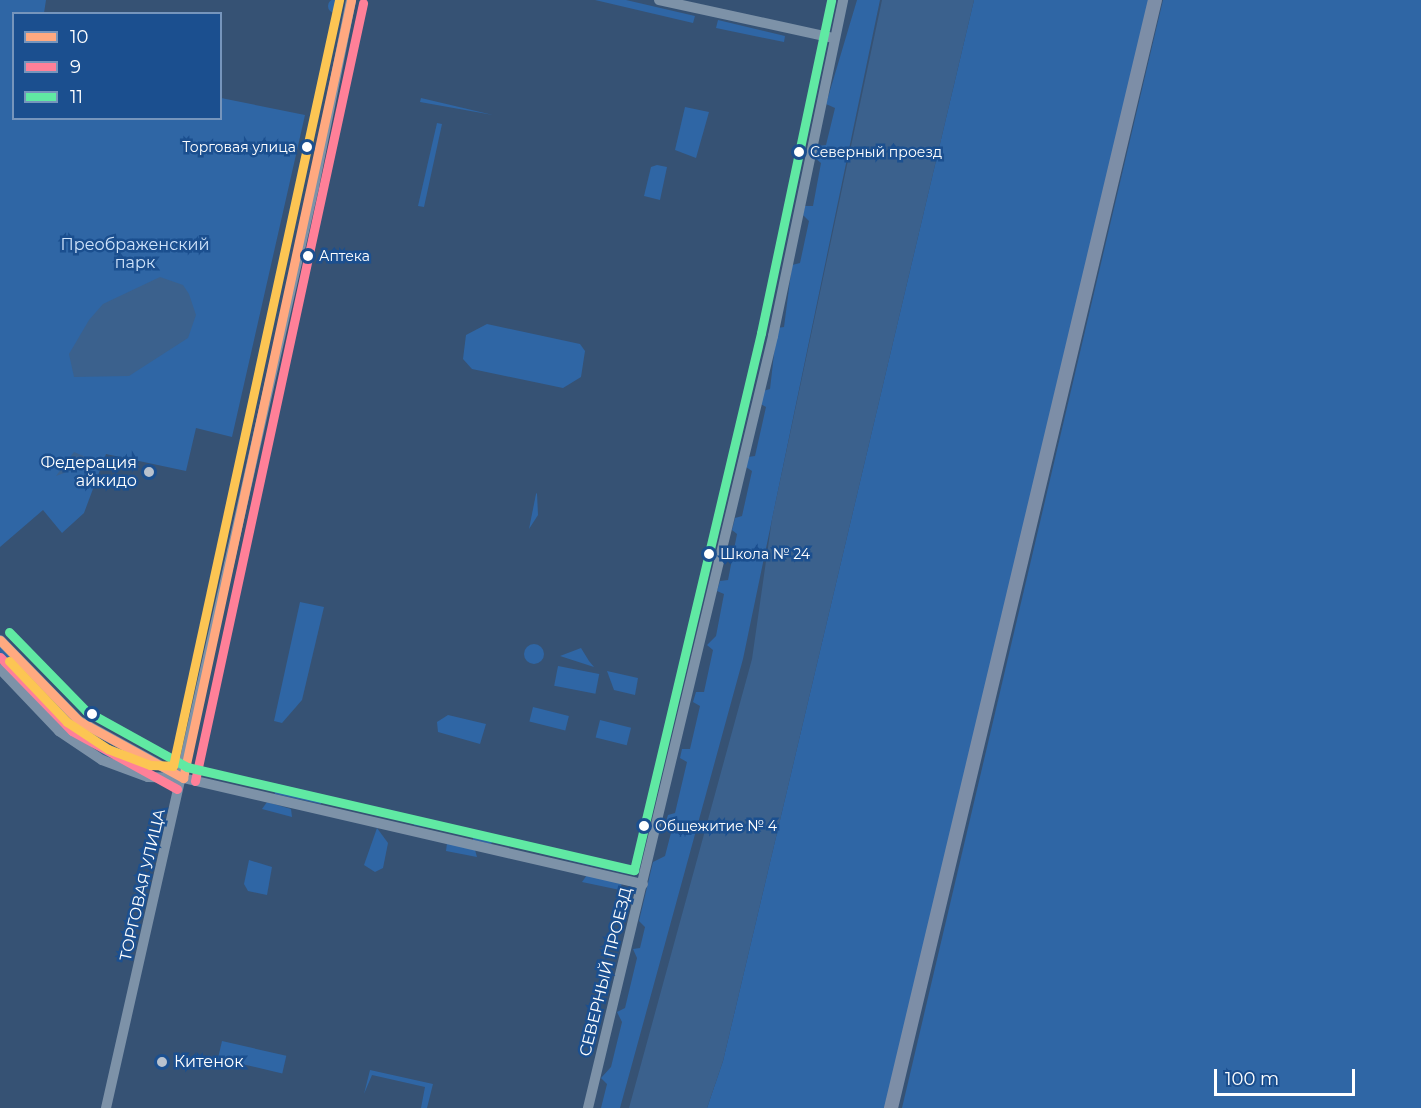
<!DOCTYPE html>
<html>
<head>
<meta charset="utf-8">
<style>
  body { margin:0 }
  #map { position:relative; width:1421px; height:1108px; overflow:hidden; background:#365274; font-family:Montserrat,sans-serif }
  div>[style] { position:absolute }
  .green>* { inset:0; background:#2f66a5; transform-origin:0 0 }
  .round { border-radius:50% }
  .water>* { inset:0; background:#3b618d }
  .minor>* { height:10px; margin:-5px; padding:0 5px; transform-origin:5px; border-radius:5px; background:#7d92a8 }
  .major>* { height:14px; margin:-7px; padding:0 7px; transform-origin:7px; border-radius:7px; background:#7d8ea7 }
  .bus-1>* { height:9px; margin:-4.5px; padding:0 4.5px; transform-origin:4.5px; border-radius:4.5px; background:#ffa980 }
  .bus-2>* { height:9px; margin:-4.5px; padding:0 4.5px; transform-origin:4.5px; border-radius:4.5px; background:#ff8098 }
  .bus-3>* { height:9px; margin:-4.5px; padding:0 4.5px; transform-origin:4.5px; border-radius:4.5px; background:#60e9a3 }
  .bus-4>* { height:9px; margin:-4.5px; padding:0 4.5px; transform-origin:4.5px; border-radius:4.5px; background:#fcc553 }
  .dots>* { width:16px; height:16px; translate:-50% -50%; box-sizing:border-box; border:3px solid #1b4f8f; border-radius:50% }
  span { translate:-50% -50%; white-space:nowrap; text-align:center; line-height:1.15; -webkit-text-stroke:5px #1b4f8f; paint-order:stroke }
  .bus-label { font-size:14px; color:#fff }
  .right { translate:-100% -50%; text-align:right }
  .left { translate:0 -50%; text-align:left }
  .park-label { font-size:16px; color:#cfe3fa }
  .poi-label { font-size:16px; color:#fff }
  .street-label { font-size:16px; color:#fff }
  .legend { position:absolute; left:12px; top:12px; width:210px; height:108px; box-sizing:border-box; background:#1b4f8f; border:2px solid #7695bc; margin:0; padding:8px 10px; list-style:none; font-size:18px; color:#fff }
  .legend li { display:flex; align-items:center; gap:12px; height:30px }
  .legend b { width:30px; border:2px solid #7695bc }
  .scale { position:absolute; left:1214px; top:1069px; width:141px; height:27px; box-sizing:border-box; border:3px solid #fff; border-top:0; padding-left:8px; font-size:18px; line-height:21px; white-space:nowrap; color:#fff; -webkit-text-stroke:4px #1b4f8f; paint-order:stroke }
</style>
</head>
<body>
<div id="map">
  <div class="green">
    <div class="round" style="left:328px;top:-1px;width:14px;height:14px"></div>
    <div style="clip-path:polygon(0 0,46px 0,44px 13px,14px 14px,14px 118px,220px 118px,221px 98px,305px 115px,232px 437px,196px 428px,186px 471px,106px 454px,84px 513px,62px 533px,43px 510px,0 547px)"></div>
    <div style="clip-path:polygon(595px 0,626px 0,695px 16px,693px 23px)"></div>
    <div style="clip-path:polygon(857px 0,880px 0,743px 659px,620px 1108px,601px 1108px,607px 1084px,601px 1078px,611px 1067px,622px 1022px,617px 1012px,625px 1008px,637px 958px,633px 949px,640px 948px,645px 927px,639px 921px,653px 862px,665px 856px,672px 829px,665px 825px,668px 815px,675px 813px,687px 762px,680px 758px,682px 749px,690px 749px,700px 706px,693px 702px,696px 692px,704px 692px,713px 650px,707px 645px,716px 636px,724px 594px,717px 591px,720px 581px,728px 580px,737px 534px,732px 530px,735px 518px,742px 516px,752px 471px,746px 467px,748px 457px,755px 456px,766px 407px,759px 403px,763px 391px,770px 389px,777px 328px,784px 327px,792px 265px,800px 263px,809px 221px,803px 215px,805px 206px,813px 206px,821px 163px,815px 158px,818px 146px,826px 145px,835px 108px,826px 104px)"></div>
    <div style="clip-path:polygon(974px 0,1149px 0,885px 1108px,707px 1108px,723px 1061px)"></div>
    <div style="clip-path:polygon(1163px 0,1421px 0,1421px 1108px,902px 1108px)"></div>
    <div style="clip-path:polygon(718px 20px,785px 36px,784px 42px,716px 28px)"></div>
    <div style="clip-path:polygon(421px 98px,493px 115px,420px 102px)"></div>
    <div style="clip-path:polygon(685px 107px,709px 112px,696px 158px,675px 150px)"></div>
    <div style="clip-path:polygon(437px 123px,442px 124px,424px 207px,418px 206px)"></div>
    <div style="clip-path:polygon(657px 165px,667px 167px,660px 200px,644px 196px,651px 167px)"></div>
    <div style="clip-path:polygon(487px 324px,580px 344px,585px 351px,581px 377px,563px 388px,472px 369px,463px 359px,466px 335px)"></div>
    <div style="clip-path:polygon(537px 493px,538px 515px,529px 529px,536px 494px)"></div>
    <div style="clip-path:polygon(300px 602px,324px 607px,302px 700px,282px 723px,274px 721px)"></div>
    <div class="round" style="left:524px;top:644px;width:20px;height:20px"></div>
    <div style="clip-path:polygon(0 646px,71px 726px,108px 751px,162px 771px,105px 756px,65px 726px,0 657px)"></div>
    <div style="clip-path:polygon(581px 648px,589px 661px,594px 667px,560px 656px)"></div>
    <div style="left:558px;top:666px;width:42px;height:20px;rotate:11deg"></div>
    <div style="clip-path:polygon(607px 671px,638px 678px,635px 695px,614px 690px)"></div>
    <div style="left:533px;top:707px;width:37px;height:15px;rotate:14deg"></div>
    <div style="clip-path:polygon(448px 715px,486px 724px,480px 744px,438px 732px,437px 722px)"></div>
    <div style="left:600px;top:720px;width:32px;height:18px;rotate:14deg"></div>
    <div style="clip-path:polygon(273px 783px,323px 795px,321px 804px,275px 794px)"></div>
    <div style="clip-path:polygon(267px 802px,291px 809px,292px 817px,262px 809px)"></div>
    <div style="clip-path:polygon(410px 815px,443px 823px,442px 830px,414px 825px)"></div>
    <div style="clip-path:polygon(377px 828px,388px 843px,383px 868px,375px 872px,364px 865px)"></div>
    <div style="clip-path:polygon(473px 832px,496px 836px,491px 844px,473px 840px)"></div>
    <div style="clip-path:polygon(447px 843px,475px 850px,477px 857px,446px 851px)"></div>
    <div style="left:564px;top:851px;width:65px;height:8px;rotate:13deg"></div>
    <div style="clip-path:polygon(249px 860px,272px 867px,267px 895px,248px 891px,244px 884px)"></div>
    <div style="clip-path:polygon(587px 875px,622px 883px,620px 890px,582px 882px)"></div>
    <div style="left:222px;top:1041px;width:66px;height:18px;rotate:13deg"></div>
    <div style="clip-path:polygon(370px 1070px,433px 1084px,427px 1108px,421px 1108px,425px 1087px,372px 1075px,364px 1094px)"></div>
  </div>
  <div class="water">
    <div style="clip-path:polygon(882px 0,974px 0,723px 1061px,707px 1108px,629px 1108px,752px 659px,772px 519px)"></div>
    <div style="clip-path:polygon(160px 277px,183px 285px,189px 294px,196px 315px,188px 338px,129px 376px,74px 377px,69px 354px,89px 320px,103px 304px)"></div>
    <div style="clip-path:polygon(74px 452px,95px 461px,87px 464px,82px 457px,80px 467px,56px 476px)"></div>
  </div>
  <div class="minor">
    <div style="left:659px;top:0;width:179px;rotate:12.3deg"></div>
    <div style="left:0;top:640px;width:113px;rotate:45.7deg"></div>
    <div style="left:79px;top:721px;width:119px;rotate:28.7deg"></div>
    <div style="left:183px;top:778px;width:472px;rotate:13deg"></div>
    <div style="left:0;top:669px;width:86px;rotate:46.4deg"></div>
    <div style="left:59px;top:731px;width:52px;rotate:34deg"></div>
    <div style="left:102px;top:760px;width:49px;rotate:20.3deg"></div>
    <div style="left:148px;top:777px;width:32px;rotate:2deg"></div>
    <div style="left:106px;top:1108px;width:944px;rotate:-77.27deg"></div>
    <div style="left:314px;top:187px;width:191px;rotate:-78.8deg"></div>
    <div style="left:588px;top:1108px;width:794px;rotate:-76.52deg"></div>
    <div style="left:773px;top:336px;width:343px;rotate:-78.2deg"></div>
  </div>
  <div class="major">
    <div style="left:891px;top:1108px;width:1139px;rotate:-76.6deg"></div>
  </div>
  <div class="bus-1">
    <div style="left:0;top:640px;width:113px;rotate:45.7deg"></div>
    <div style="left:79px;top:721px;width:119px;rotate:28.7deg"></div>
    <div style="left:183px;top:778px;width:796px;rotate:-77.81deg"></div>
  </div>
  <div class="bus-2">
    <div style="left:0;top:657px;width:103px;rotate:45.8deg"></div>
    <div style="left:72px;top:731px;width:120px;rotate:28.9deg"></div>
    <div style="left:195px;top:781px;width:796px;rotate:-77.81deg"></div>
  </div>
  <div class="bus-3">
    <div style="left:9px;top:632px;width:110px;rotate:45.7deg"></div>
    <div style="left:86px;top:711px;width:115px;rotate:29deg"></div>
    <div style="left:187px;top:767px;width:459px;rotate:13deg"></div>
    <div style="left:634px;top:870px;width:552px;rotate:-76.69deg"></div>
    <div style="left:761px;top:333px;width:340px;rotate:-78.1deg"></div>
  </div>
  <div class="bus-4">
    <div style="left:9px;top:661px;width:84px;rotate:46.4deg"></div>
    <div style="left:67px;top:722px;width:49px;rotate:33.4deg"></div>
    <div style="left:108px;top:749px;width:45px;rotate:20.9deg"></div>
    <div style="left:150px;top:765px;width:23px;rotate:2deg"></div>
    <div style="left:173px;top:766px;width:784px;rotate:-77.77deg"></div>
  </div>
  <div class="dots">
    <div style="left:307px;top:147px;background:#fff"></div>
    <div style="left:799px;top:152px;background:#fff"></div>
    <div style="left:308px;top:256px;background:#fff"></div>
    <div style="left:149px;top:472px;background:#b9c2ce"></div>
    <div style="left:709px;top:554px;background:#fff"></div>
    <div style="left:92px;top:714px;background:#fff"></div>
    <div style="left:644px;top:826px;background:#fff"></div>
    <div style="left:162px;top:1062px;background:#b9c2ce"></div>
  </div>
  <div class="bus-label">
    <span class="right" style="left:296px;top:147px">Торговая улица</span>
    <span class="left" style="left:810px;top:152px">Северный проезд</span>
    <span class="left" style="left:319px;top:256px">Аптека</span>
    <span class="left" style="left:720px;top:554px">Школа № 24</span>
    <span class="left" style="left:655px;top:826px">Общежитие № 4</span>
  </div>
  <div class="park-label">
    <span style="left:135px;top:254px">Преображенский<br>парк</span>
  </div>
  <div class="poi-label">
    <span class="right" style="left:137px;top:472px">Федерация<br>айкидо</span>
    <span class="left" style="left:174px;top:1062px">Китенок</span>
  </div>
  <div class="street-label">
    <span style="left:143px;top:885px;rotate:-77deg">ТОРГОВАЯ УЛИЦА</span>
    <span style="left:606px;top:972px;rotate:-76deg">СЕВЕРНЫЙ ПРОЕЗД</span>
  </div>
  <ul class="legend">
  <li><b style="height:8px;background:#ffa980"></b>10</li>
  <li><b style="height:8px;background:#ff8098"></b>9</li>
  <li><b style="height:8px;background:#60e9a3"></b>11</li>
  </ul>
  <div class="scale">100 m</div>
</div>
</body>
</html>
